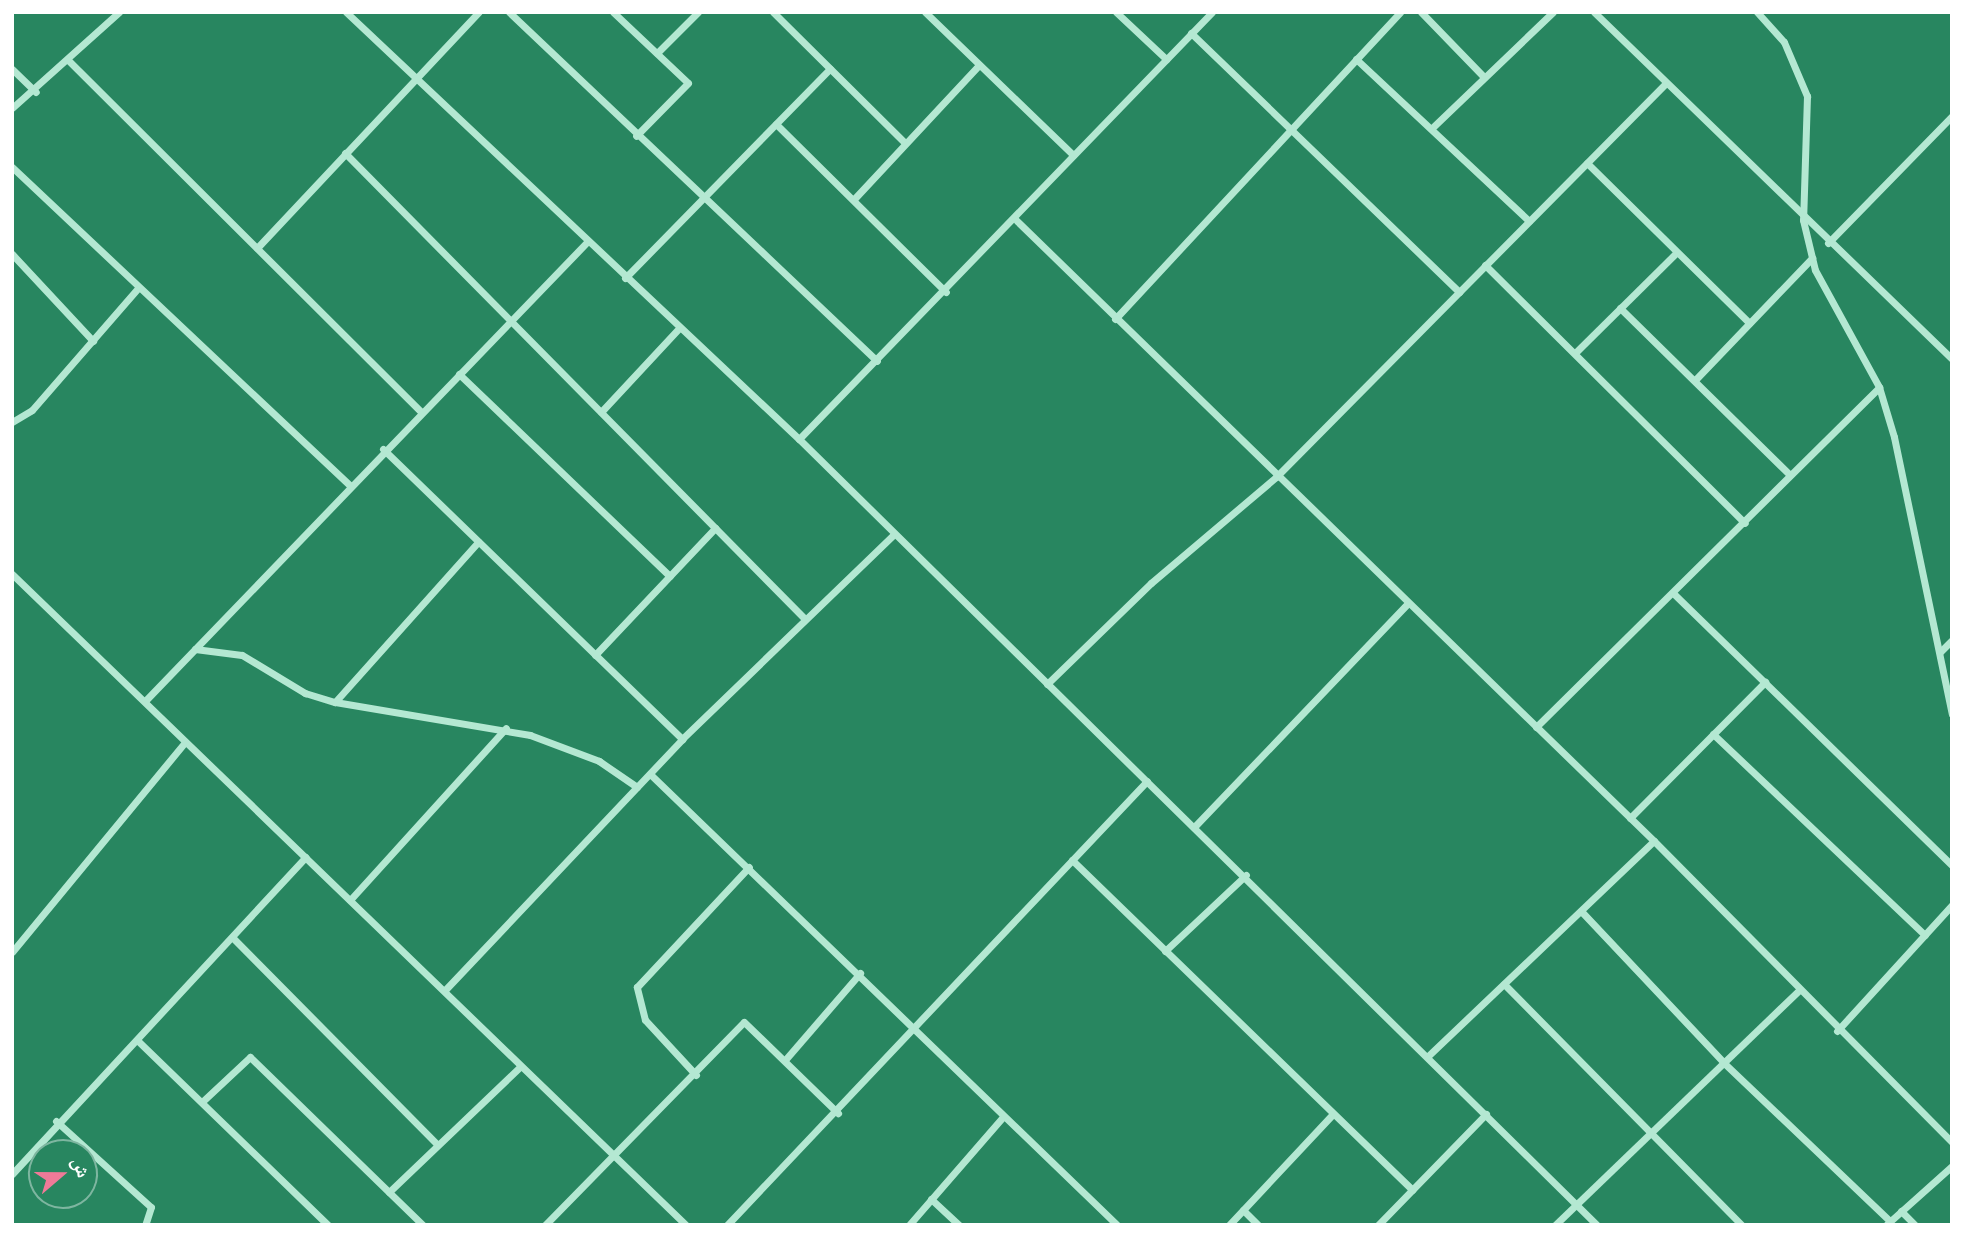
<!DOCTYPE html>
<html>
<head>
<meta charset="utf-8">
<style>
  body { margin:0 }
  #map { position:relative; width:1964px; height:1237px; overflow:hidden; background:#288660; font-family:Figtree,"Noto Naskh Arabic",sans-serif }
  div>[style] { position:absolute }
  .street>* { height:7px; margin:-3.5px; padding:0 3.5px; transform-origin:3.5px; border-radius:3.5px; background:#b4e8d2 }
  span { translate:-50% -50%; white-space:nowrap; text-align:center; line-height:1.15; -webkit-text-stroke:7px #288660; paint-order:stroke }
  .frame { position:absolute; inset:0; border:14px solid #fff; pointer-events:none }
  .north { position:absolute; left:28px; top:1139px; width:70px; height:70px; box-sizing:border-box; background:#288660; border:2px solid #7eb6a0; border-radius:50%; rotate:70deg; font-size:19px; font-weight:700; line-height:28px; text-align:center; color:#fff }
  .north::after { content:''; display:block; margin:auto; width:24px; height:32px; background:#ef7a98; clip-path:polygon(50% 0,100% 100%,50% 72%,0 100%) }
</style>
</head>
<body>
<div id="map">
  <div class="street">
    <div style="left:346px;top:12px;width:623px;rotate:43.31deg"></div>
    <div style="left:799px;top:439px;width:1120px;rotate:44.57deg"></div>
    <div style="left:509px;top:12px;width:507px;rotate:43.48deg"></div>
    <div style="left:613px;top:12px;width:103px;rotate:43.4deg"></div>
    <div style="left:688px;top:83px;width:74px;rotate:134.5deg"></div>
    <div style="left:773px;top:12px;width:185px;rotate:44.8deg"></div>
    <div style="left:925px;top:12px;width:206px;rotate:44deg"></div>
    <div style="left:1116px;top:12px;width:69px;rotate:43.2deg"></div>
    <div style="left:1421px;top:12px;width:88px;rotate:45.9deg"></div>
    <div style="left:1594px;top:12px;width:499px;rotate:44.1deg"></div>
    <div style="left:1757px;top:12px;width:40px;rotate:48deg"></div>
    <div style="left:1784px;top:42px;width:59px;rotate:66.9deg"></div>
    <div style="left:1807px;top:96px;width:124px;rotate:91.8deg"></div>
    <div style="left:1803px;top:220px;width:51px;rotate:76.5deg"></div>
    <div style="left:1815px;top:270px;width:133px;rotate:61.3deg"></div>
    <div style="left:1879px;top:387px;width:52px;rotate:73.3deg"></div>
    <div style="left:1894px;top:437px;width:283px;rotate:78.2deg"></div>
    <div style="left:1191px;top:33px;width:373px;rotate:44deg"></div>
    <div style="left:657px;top:53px;width:58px;rotate:-45deg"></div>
    <div style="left:1356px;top:59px;width:237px;rotate:43.1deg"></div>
    <div style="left:68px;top:60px;width:499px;rotate:44.9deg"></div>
    <div style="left:12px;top:69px;width:33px;rotate:44deg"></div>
    <div style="left:12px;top:108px;width:144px;rotate:-41.9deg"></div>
    <div style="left:776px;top:124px;width:239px;rotate:44.7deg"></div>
    <div style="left:1433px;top:127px;width:166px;rotate:-43.8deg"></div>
    <div style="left:345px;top:153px;width:653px;rotate:45.37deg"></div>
    <div style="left:1587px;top:163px;width:228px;rotate:44.6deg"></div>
    <div style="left:12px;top:167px;width:465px;rotate:43.3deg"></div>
    <div style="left:855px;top:198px;width:182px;rotate:-47deg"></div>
    <div style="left:1017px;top:221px;width:889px;rotate:44.23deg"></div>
    <div style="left:1654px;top:841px;width:424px;rotate:45.3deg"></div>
    <div style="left:1828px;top:243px;width:177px;rotate:-45.7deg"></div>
    <div style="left:257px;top:248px;width:324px;rotate:-46.8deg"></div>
    <div style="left:12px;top:254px;width:119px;rotate:47deg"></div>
    <div style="left:1485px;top:265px;width:366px;rotate:44.8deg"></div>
    <div style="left:625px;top:278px;width:293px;rotate:-45.6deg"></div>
    <div style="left:1620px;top:308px;width:238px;rotate:44.5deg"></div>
    <div style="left:1115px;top:319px;width:419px;rotate:-47.1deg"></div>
    <div style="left:1575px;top:353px;width:141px;rotate:-44.7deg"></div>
    <div style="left:459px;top:374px;width:292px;rotate:43.8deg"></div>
    <div style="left:1696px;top:379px;width:168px;rotate:-46.2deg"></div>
    <div style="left:601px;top:412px;width:115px;rotate:-47.1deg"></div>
    <div style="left:12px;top:422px;width:23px;rotate:-31deg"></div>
    <div style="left:32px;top:410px;width:160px;rotate:-49deg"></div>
    <div style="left:799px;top:439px;width:594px;rotate:-45.95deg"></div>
    <div style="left:383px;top:449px;width:417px;rotate:44.1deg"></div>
    <div style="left:12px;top:574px;width:937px;rotate:44.01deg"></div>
    <div style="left:1673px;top:593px;width:390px;rotate:44.3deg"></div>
    <div style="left:195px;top:649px;width:47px;rotate:7.3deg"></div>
    <div style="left:242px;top:655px;width:74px;rotate:31.1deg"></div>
    <div style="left:305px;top:693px;width:31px;rotate:17deg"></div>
    <div style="left:335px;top:702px;width:198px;rotate:9.6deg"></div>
    <div style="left:530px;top:735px;width:74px;rotate:20.6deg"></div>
    <div style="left:599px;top:761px;width:46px;rotate:34.4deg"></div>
    <div style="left:1940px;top:652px;width:17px;rotate:-45deg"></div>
    <div style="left:595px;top:655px;width:175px;rotate:-46.6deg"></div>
    <div style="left:1047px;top:684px;width:145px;rotate:-44.2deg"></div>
    <div style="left:1151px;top:583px;width:164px;rotate:-40.3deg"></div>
    <div style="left:1276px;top:477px;width:553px;rotate:-45.29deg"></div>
    <div style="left:145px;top:701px;width:637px;rotate:-46.08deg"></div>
    <div style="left:335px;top:702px;width:215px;rotate:-48.2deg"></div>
    <div style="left:1536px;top:727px;width:483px;rotate:-44.7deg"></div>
    <div style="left:1713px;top:734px;width:292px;rotate:43.5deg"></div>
    <div style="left:650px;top:774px;width:649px;rotate:44deg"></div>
    <div style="left:1630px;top:818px;width:192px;rotate:-45.2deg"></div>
    <div style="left:1196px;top:825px;width:306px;rotate:-46.3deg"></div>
    <div style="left:1072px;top:860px;width:474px;rotate:44.1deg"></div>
    <div style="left:350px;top:900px;width:232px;rotate:-47.8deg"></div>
    <div style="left:1581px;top:911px;width:209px;rotate:46.7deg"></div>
    <div style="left:1724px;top:1063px;width:229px;rotate:43.6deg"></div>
    <div style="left:233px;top:938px;width:291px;rotate:45.3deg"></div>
    <div style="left:1165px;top:951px;width:111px;rotate:-43.2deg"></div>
    <div style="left:12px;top:952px;width:272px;rotate:-50.5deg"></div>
    <div style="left:1504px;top:984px;width:339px;rotate:45.4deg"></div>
    <div style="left:445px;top:990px;width:345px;rotate:-46.6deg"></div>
    <div style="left:682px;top:739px;width:295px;rotate:-44deg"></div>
    <div style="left:1837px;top:1031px;width:171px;rotate:-47.6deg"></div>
    <div style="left:137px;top:1040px;width:266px;rotate:44.1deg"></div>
    <div style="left:1428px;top:1056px;width:312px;rotate:-43.6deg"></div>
    <div style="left:785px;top:1060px;width:115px;rotate:-49.2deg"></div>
    <div style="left:696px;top:1075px;width:75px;rotate:-132.8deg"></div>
    <div style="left:645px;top:1020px;width:34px;rotate:-104deg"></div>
    <div style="left:637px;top:987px;width:164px;rotate:-47deg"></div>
    <div style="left:204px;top:1100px;width:63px;rotate:-43.1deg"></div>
    <div style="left:250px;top:1057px;width:241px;rotate:44.2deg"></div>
    <div style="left:56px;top:1121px;width:128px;rotate:42.2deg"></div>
    <div style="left:151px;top:1207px;width:19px;rotate:108deg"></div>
    <div style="left:12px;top:1174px;width:432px;rotate:-47.2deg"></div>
    <div style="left:389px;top:1192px;width:182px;rotate:-43.7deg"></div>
    <div style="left:931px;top:1199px;width:38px;rotate:43deg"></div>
    <div style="left:1243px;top:1210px;width:21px;rotate:45deg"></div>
    <div style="left:1901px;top:1211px;width:20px;rotate:45deg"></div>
    <div style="left:545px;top:1225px;width:284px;rotate:-45.6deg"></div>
    <div style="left:744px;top:1022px;width:131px;rotate:44.1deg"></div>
    <div style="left:727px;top:1225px;width:611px;rotate:-46.59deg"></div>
    <div style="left:909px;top:1225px;width:143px;rotate:-49deg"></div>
    <div style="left:1229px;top:1225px;width:151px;rotate:-46.9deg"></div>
    <div style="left:1378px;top:1225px;width:155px;rotate:-45.8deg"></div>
    <div style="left:1555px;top:1225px;width:339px;rotate:-43.9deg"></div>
    <div style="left:1886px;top:1225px;width:89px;rotate:-41.8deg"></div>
  </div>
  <div class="frame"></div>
  <div class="north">ش</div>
</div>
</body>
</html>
